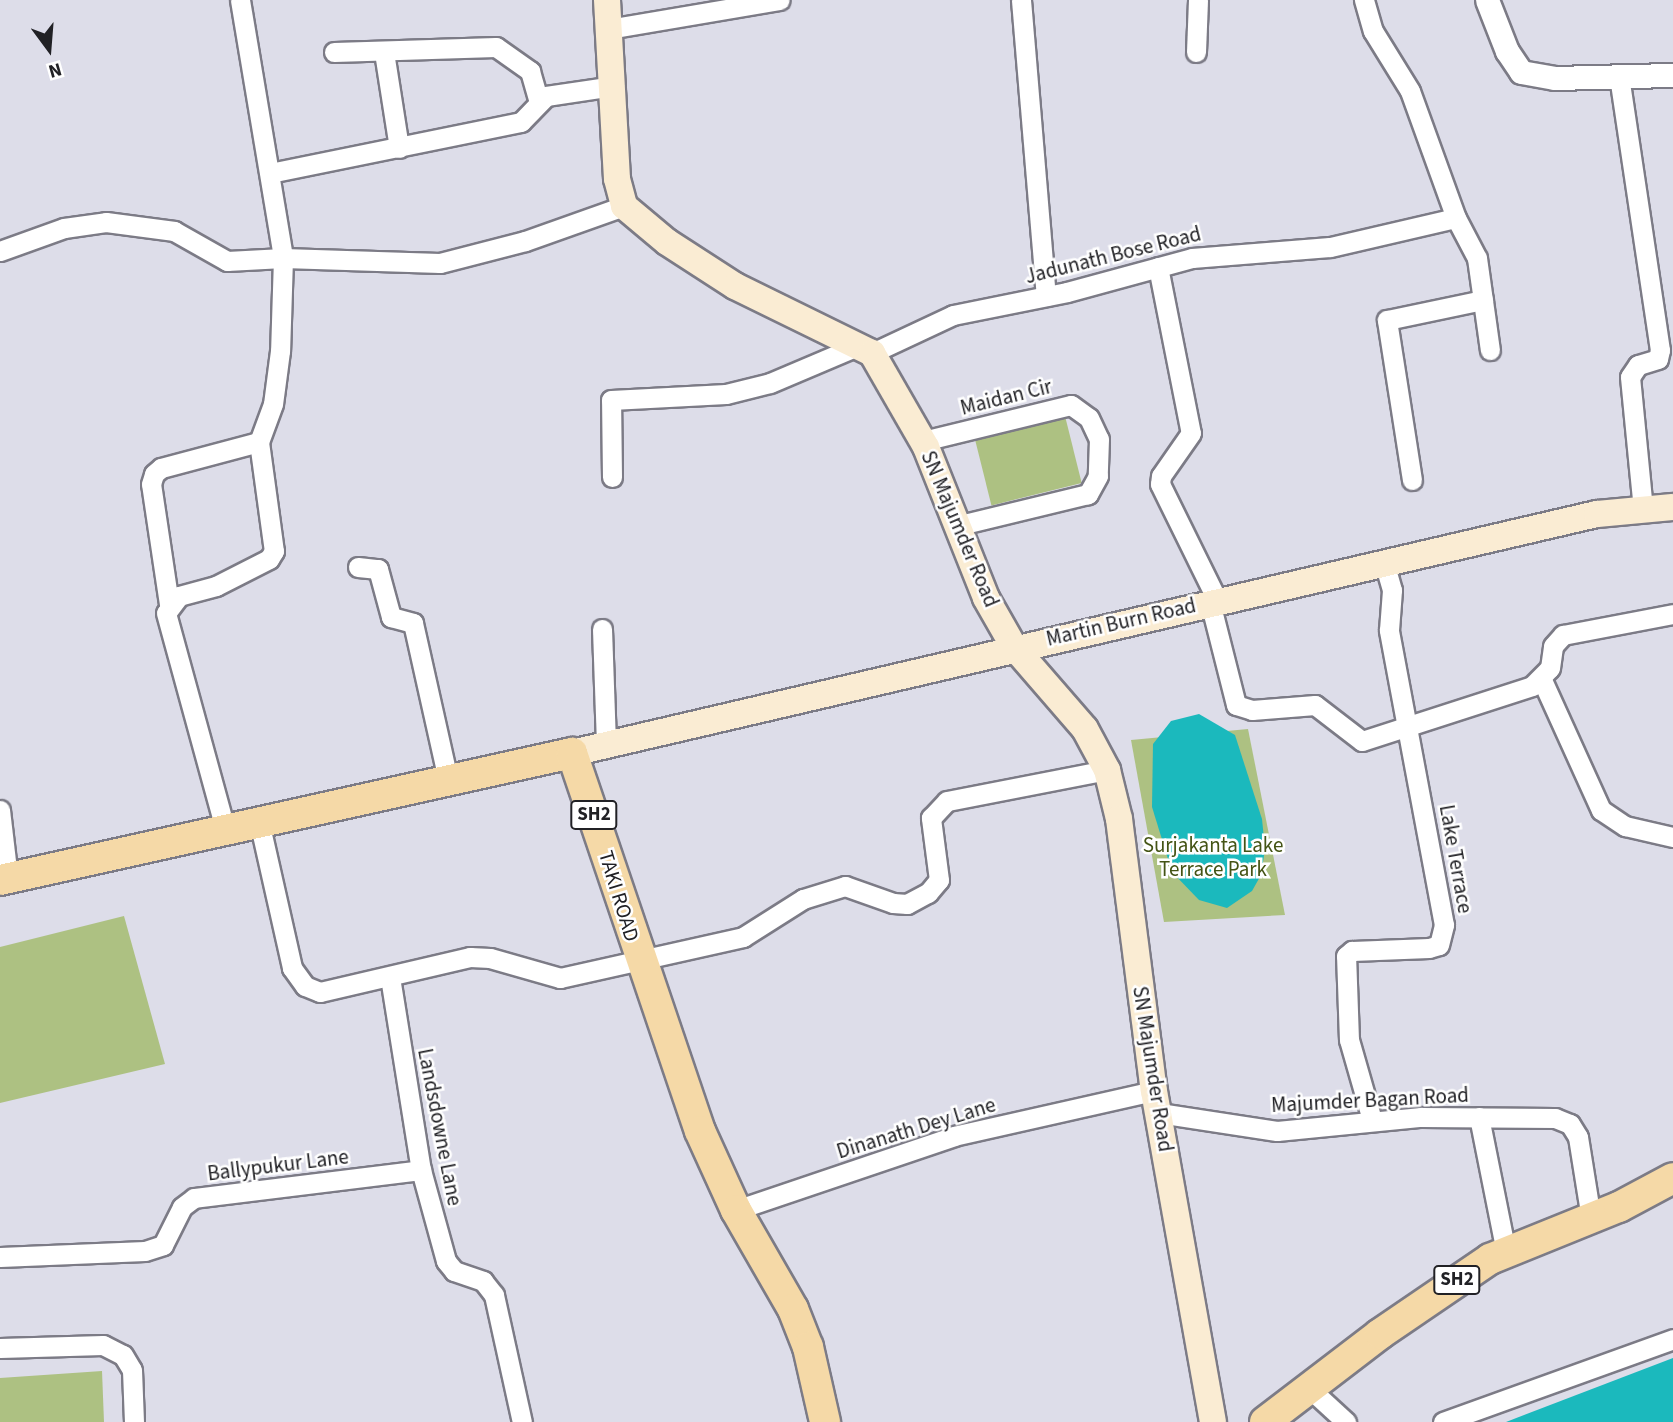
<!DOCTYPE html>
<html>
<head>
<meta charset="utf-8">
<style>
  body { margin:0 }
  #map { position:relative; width:1673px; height:1422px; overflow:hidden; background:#dddde9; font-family:"Source Sans 3",sans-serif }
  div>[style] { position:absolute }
  .green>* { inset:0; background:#adc182; transform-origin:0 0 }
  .water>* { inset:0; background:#1bb9bd }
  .roads { filter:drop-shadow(2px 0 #7c7b86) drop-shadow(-2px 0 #7c7b86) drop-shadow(0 2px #7c7b86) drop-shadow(0 -2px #7c7b86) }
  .minor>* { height:19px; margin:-9.5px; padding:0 9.5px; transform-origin:9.5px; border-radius:9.5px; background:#fff }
  .tertiary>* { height:23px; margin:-11.5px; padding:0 11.5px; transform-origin:11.5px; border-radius:11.5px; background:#fff }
  .secondary>* { height:26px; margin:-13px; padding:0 13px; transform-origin:13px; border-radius:13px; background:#faecd3 }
  .primary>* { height:30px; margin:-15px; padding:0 15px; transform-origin:15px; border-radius:15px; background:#f5d9a7 }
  span { translate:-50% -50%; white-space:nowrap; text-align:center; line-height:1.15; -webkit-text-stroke:5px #fff; paint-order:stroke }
  .shield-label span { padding:2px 5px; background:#fff; border:2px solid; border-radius:5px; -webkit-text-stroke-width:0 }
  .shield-label { font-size:19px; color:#212125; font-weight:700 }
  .street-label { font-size:21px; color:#212125 }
  .park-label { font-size:21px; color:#445415 }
  .north { position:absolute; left:14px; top:14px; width:70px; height:70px; -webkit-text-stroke:5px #fff; paint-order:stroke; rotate:164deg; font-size:19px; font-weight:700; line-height:28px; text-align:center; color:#212125 }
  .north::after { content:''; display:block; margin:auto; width:24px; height:32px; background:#212125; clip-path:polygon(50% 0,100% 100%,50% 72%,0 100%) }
</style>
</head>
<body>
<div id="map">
  <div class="green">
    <div style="left:1065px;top:416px;width:69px;height:93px;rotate:76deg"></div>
    <div style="clip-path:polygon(1248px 729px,1285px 915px,1164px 922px,1131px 740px)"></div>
    <div style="clip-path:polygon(124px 916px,165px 1064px,0 1103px,0 947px)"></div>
    <div style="clip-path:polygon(102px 1371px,104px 1422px,0 1422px,0 1378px)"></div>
  </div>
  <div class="water">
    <div style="clip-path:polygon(1199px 714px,1235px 735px,1262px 819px,1265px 849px,1261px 875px,1252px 891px,1227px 908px,1199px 900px,1172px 872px,1152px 807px,1153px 744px,1171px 721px)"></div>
    <div style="clip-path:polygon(1673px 1358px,1673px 1422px,1506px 1422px)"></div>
  </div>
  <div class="roads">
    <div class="minor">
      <div style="left:240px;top:0;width:262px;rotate:80.5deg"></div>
      <div style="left:283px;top:258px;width:157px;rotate:1.8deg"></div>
      <div style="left:440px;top:263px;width:88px;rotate:-14.5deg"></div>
      <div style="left:525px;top:241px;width:105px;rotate:-19.5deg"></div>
      <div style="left:1021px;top:0;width:297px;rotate:85.2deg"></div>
      <div style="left:1364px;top:0;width:32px;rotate:74deg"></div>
      <div style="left:1373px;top:31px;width:70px;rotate:58.3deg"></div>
      <div style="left:1410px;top:91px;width:135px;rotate:70.1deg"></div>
      <div style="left:1456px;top:218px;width:45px;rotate:62.3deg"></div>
      <div style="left:1477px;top:258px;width:93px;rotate:82deg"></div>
      <div style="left:608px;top:29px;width:174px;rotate:-9.6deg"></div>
      <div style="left:334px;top:52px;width:162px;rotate:-1.8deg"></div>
      <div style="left:496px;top:47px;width:42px;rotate:35.2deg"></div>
      <div style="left:530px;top:71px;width:29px;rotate:74deg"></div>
      <div style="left:384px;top:52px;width:97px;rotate:81.1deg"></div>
      <div style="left:1196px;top:52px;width:52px;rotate:-87.8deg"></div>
      <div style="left:1619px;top:76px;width:277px;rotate:81.5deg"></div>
      <div style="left:1660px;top:350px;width:9px;rotate:103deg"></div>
      <div style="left:1658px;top:359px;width:21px;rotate:163deg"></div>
      <div style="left:1638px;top:365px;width:14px;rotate:124deg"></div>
      <div style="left:1630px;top:377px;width:134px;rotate:84.4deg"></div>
      <div style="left:270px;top:173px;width:256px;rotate:-11.5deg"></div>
      <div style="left:521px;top:122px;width:36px;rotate:-46deg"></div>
      <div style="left:546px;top:96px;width:69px;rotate:-8.4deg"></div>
      <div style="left:0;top:251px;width:68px;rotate:-19.8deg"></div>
      <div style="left:64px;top:228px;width:42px;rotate:-8.1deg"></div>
      <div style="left:106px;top:222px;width:69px;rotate:7.5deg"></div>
      <div style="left:174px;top:231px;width:61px;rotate:29.5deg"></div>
      <div style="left:227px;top:261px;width:56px;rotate:-3.1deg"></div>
      <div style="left:283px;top:258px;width:93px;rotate:91.8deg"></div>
      <div style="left:280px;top:351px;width:53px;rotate:97.5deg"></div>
      <div style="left:273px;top:404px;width:40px;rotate:110.2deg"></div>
      <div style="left:259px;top:442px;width:110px;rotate:82.2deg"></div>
      <div style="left:274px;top:551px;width:9px;rotate:122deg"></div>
      <div style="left:269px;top:559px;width:59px;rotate:153deg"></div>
      <div style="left:216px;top:586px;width:38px;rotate:165deg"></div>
      <div style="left:179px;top:596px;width:21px;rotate:127deg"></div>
      <div style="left:166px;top:613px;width:224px;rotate:74.7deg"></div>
      <div style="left:1158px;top:267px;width:169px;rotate:78.8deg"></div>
      <div style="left:1191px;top:433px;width:52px;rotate:124.9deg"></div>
      <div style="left:1161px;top:476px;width:8px;rotate:97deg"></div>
      <div style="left:1160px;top:484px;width:129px;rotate:63.8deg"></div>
      <div style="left:872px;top:353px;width:89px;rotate:-25.1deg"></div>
      <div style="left:953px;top:315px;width:116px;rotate:-11.4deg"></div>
      <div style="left:1067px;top:292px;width:130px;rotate:-15.2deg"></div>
      <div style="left:1192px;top:258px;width:138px;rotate:-4.6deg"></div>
      <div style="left:1330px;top:247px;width:129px;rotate:-13deg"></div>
      <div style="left:923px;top:441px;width:152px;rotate:-13.7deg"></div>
      <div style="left:1071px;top:405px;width:22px;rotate:36deg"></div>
      <div style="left:1089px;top:418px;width:23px;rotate:65deg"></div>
      <div style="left:1099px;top:439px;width:37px;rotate:92deg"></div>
      <div style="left:1098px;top:476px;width:21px;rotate:119deg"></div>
      <div style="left:1088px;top:494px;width:136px;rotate:166.4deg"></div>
      <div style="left:612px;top:477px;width:77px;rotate:-90.7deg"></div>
      <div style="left:611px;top:400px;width:115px;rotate:-3deg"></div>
      <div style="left:726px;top:394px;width:45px;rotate:-14deg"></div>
      <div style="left:770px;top:383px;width:95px;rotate:-23deg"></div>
      <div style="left:1412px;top:480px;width:162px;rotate:-98.9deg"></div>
      <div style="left:1387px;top:320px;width:98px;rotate:-11.8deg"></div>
      <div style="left:358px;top:567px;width:20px;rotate:6deg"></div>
      <div style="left:378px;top:569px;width:50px;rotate:74.8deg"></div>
      <div style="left:391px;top:617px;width:23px;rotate:15deg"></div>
      <div style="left:413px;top:623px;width:161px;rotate:77.4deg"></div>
      <div style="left:1210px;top:602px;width:106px;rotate:75.8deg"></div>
      <div style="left:1236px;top:705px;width:17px;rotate:17deg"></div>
      <div style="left:1252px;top:710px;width:63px;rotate:-4.5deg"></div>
      <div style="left:1315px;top:705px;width:59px;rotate:37.5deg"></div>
      <div style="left:1362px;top:741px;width:179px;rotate:-17.9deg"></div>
      <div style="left:1532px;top:686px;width:25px;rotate:-45deg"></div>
      <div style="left:1550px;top:668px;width:22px;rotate:-82deg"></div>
      <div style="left:1553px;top:646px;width:15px;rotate:-48deg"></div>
      <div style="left:1563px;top:635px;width:112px;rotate:-10.8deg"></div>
      <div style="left:169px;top:604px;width:121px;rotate:-98.5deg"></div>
      <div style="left:151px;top:484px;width:10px;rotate:-73deg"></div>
      <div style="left:154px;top:474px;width:9px;rotate:-41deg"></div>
      <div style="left:161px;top:468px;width:101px;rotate:-14.9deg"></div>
      <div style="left:602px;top:629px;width:116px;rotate:88deg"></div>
      <div style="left:1542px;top:680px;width:143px;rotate:65.6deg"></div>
      <div style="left:1601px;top:810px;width:29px;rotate:34deg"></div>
      <div style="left:1625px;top:826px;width:49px;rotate:12.9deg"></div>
      <div style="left:0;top:810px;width:68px;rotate:83.3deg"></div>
      <div style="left:259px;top:821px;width:151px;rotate:77.3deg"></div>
      <div style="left:292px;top:968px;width:22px;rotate:54deg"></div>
      <div style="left:305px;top:986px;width:16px;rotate:22deg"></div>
      <div style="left:320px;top:992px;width:154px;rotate:-13.1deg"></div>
      <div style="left:470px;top:957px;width:20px;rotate:3deg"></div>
      <div style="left:490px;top:958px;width:73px;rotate:15.9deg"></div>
      <div style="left:560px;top:978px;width:188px;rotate:-12.6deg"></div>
      <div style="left:743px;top:937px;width:71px;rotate:-32.3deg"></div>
      <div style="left:803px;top:899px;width:44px;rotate:-17.2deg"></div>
      <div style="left:845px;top:886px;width:51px;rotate:19.5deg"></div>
      <div style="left:893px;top:903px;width:14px;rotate:4deg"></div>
      <div style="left:907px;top:904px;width:24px;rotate:-28deg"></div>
      <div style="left:928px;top:893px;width:17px;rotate:-50deg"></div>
      <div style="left:939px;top:880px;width:63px;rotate:-97.4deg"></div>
      <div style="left:931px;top:818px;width:23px;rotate:-47deg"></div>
      <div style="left:947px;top:801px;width:163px;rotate:-11deg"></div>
      <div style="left:390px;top:977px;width:195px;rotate:80.9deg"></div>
      <div style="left:421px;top:1170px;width:94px;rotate:74.6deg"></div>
      <div style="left:446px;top:1261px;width:13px;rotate:51deg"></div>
      <div style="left:454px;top:1271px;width:31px;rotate:19deg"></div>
      <div style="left:483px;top:1281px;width:18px;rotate:52deg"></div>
      <div style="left:494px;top:1295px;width:130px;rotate:77.6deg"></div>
      <div style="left:1159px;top:1113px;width:119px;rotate:8.7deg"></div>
      <div style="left:1277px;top:1131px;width:145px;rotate:-5.6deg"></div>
      <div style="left:1421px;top:1117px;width:134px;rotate:0.4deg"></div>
      <div style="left:1555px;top:1118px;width:16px;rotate:22deg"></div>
      <div style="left:1570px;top:1124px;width:15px;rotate:58deg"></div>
      <div style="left:1578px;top:1137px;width:82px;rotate:80.9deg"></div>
      <div style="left:1479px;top:1117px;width:138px;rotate:78.7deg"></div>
      <div style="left:1372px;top:1120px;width:83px;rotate:-106deg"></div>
      <div style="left:1349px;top:1040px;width:84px;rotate:-92deg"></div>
      <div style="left:1346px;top:956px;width:8px;rotate:-40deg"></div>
      <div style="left:1352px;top:951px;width:77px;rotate:-2.2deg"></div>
      <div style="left:1429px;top:948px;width:10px;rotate:-17deg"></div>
      <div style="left:1439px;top:945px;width:21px;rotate:-76deg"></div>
      <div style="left:1444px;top:925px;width:300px;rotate:-100.6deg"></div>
      <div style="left:1389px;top:630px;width:40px;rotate:-85.7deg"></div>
      <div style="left:1392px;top:590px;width:29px;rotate:-106deg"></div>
      <div style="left:736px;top:1210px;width:230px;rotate:-18.7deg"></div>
      <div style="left:954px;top:1136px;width:205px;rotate:-12.7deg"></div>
      <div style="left:0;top:1257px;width:145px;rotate:-2.4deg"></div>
      <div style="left:145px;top:1251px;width:19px;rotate:-18deg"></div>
      <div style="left:163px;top:1245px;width:42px;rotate:-63.4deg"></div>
      <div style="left:182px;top:1207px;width:15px;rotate:-37deg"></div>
      <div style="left:194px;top:1198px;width:229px;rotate:-7deg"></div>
      <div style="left:0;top:1348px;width:103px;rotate:-1.7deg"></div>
      <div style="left:103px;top:1345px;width:22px;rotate:27deg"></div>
      <div style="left:123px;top:1355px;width:17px;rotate:59deg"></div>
      <div style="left:132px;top:1370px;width:52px;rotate:87.8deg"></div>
      <div style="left:1310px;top:1389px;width:49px;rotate:42.5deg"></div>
      <div style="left:1443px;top:1422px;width:245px;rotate:-19.8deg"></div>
    </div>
    <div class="tertiary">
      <div style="left:1487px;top:0;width:55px;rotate:68.6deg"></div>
      <div style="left:1507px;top:51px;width:25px;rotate:56deg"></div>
      <div style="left:1521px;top:72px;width:35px;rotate:10deg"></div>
      <div style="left:1555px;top:78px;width:118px;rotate:-1.5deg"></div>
    </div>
    <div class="secondary">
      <div style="left:607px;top:0;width:179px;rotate:86.8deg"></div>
      <div style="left:617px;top:179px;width:28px;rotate:75deg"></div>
      <div style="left:624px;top:206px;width:56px;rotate:39.9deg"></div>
      <div style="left:667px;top:242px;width:81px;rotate:32.9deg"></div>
      <div style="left:735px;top:286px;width:153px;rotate:26.1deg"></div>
      <div style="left:872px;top:353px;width:108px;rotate:60.1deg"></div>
      <div style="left:926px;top:447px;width:162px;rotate:68.3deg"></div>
      <div style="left:986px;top:598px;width:56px;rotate:60.3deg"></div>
      <div style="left:1014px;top:647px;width:108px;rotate:49.1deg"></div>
      <div style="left:1085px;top:729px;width:47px;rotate:61.8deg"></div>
      <div style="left:1107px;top:770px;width:50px;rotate:76.2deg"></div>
      <div style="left:1119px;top:819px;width:274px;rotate:82.7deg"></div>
      <div style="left:1154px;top:1091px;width:336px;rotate:79.9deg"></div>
      <div style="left:572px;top:753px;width:1052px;rotate:-13.13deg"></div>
      <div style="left:1597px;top:514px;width:76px;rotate:-5.3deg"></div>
    </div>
    <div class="primary">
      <div style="left:0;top:880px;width:586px;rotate:-12.52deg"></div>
      <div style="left:572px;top:753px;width:399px;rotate:71.3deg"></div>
      <div style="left:700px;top:1131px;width:87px;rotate:65.5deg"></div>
      <div style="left:736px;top:1210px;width:114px;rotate:60.1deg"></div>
      <div style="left:793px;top:1309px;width:41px;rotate:68.5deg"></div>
      <div style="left:808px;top:1347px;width:77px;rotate:77.2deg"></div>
      <div style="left:1265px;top:1422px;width:145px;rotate:-37.4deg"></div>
      <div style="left:1380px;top:1334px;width:133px;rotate:-34.3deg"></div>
      <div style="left:1490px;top:1259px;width:139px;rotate:-22deg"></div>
      <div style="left:1619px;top:1207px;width:61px;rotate:-28.2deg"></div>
    </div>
  </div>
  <div class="shield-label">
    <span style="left:594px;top:815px">SH2</span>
    <span style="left:1457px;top:1280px">SH2</span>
  </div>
  <div class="street-label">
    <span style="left:1113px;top:255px;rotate:-14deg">Jadunath Bose Road</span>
    <span style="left:1006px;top:397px;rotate:-14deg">Maidan Cir</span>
    <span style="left:960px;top:529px;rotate:67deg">SN Majumder Road</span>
    <span style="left:1121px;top:622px;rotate:-13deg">Martin Burn Road</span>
    <span style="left:1456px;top:859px;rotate:80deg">Lake Terrace</span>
    <span style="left:619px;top:896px;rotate:73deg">TAKI ROAD</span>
    <span style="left:1153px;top:1069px;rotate:81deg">SN Majumder Road</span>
    <span style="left:1370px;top:1100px;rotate:-3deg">Majumder Bagan Road</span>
    <span style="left:440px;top:1127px;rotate:79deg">Landsdowne Lane</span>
    <span style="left:916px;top:1128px;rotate:-17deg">Dinanath Dey Lane</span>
    <span style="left:278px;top:1165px;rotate:-7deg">Ballypukur Lane</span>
  </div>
  <div class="park-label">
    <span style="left:1213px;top:857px">Surjakanta Lake<br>Terrace Park</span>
  </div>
  <div class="north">N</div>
</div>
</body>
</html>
